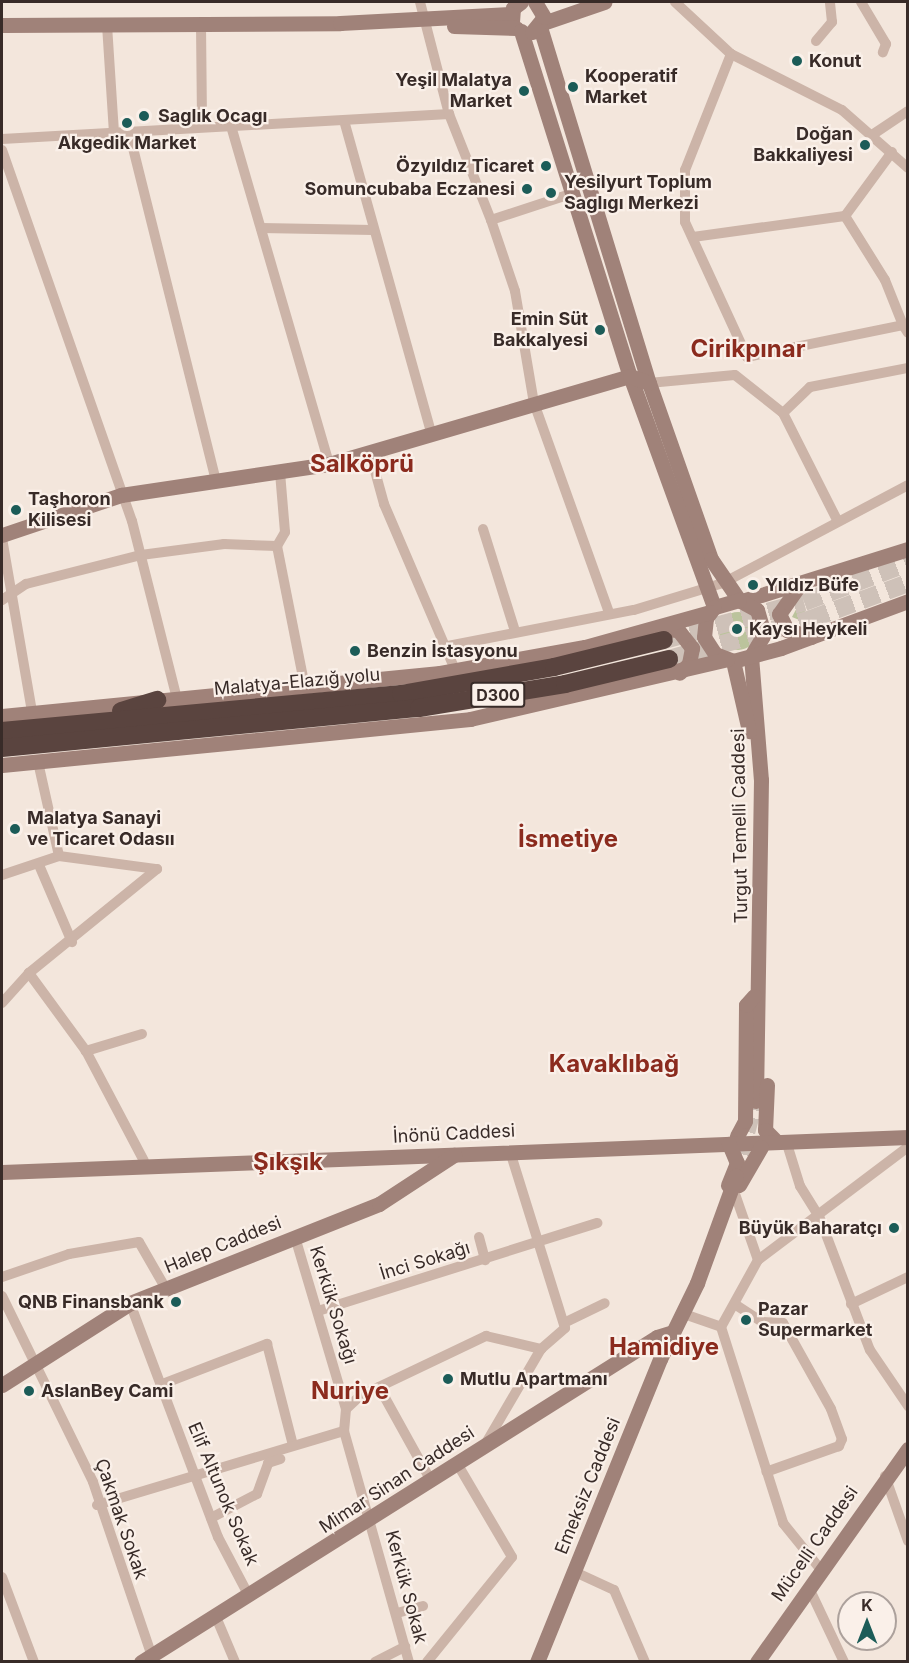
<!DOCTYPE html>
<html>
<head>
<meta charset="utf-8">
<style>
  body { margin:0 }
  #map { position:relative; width:909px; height:1663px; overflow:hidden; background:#f3e6dc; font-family:Inter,sans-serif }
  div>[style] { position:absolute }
  .green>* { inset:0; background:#bbc39c }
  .round { border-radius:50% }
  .secondary-tunnel>* { height:15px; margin-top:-7.5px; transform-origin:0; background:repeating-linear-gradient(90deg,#cec1b8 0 15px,transparent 0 23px) }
  .highway-tunnel>* { height:18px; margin-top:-9px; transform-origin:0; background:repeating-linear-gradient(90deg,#cec1b8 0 18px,transparent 0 27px) }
  .street>* { height:10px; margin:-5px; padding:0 5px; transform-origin:5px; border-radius:5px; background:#ccb4a8 }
  .secondary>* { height:15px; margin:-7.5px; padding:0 7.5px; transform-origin:7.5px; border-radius:7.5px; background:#a08279 }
  .highway>* { height:18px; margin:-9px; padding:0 9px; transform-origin:9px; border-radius:9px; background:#5a443f }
  .dots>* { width:16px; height:16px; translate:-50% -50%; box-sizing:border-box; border:3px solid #faf0e9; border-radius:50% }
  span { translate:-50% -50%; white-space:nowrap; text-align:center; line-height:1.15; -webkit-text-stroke:4.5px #faf0e9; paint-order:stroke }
  .shield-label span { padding:2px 4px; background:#faf0e9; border:2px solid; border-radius:4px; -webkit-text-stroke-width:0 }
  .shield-label { font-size:16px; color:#382b28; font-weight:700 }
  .poi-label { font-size:18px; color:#382b28; font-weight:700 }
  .left { translate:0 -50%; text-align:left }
  .right { translate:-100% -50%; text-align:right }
  .street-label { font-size:18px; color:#382b28 }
  .district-label { font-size:24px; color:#8b2b1e; font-weight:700 }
  .frame { position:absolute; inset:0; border:3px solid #382b28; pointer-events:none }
  .north { position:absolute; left:837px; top:1591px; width:60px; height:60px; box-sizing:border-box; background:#faf0e9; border:2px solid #aca19c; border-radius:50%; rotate:0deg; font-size:16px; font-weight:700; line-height:24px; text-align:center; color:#382b28 }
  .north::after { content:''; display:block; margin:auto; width:21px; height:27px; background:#1c5c58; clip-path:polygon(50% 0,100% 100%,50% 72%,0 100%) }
</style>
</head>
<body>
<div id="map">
  <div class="green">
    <div style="clip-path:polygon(801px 600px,809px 624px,792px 617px)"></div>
    <div class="round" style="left:719px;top:612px;width:38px;height:38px"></div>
  </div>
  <div class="secondary-tunnel">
    <div style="left:736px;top:1176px;width:78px;rotate:-75.1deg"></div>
  </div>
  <div class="highway-tunnel">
    <div style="left:664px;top:640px;width:145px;rotate:-15.2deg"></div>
    <div style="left:804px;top:602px;width:111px;rotate:-20.6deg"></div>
    <div style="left:669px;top:659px;width:148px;rotate:-15.7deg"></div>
    <div style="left:811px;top:619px;width:103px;rotate:-20.4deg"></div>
  </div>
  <div class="street">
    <div style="left:420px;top:2px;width:116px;rotate:75.5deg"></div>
    <div style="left:675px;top:2px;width:76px;rotate:42.9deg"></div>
    <div style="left:731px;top:54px;width:125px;rotate:111.6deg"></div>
    <div style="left:685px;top:170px;width:52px;rotate:90deg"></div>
    <div style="left:685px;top:222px;width:149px;rotate:65.3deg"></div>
    <div style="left:747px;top:357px;width:159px;rotate:-11.6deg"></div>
    <div style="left:903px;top:325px;width:9px;rotate:58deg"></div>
    <div style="left:861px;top:2px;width:49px;rotate:59.2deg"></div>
    <div style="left:886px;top:44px;width:9px;rotate:111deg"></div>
    <div style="left:107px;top:25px;width:108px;rotate:86.3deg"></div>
    <div style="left:201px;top:25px;width:102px;rotate:89.4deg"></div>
    <div style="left:816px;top:41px;width:25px;rotate:-50deg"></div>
    <div style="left:832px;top:22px;width:20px;rotate:-96deg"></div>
    <div style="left:731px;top:54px;width:124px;rotate:26.8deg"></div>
    <div style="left:842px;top:110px;width:88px;rotate:41.3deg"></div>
    <div style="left:345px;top:124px;width:319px;rotate:74.4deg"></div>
    <div style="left:231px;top:126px;width:352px;rotate:73.8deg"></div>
    <div style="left:129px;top:132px;width:359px;rotate:76deg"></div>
    <div style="left:872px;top:135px;width:43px;rotate:-33.7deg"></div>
    <div style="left:2px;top:139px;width:448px;rotate:-3.2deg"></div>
    <div style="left:449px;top:114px;width:114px;rotate:68.4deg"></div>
    <div style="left:491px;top:220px;width:86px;rotate:-18.2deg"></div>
    <div style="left:2px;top:150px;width:393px;rotate:70.7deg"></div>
    <div style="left:132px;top:521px;width:184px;rotate:75.8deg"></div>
    <div style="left:892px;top:152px;width:79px;rotate:126.3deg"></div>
    <div style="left:845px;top:216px;width:75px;rotate:58deg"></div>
    <div style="left:885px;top:280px;width:48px;rotate:68.2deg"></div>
    <div style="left:491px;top:220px;width:75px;rotate:71.3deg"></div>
    <div style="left:515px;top:291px;width:114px;rotate:80.4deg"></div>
    <div style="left:534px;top:403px;width:223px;rotate:70.3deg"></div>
    <div style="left:261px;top:228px;width:112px;rotate:1deg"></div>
    <div style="left:693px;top:237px;width:153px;rotate:-7.9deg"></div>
    <div style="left:649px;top:383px;width:86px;rotate:-5.3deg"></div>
    <div style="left:735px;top:375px;width:61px;rotate:38.4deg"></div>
    <div style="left:783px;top:413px;width:118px;rotate:63.2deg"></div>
    <div style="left:783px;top:413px;width:37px;rotate:-44deg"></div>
    <div style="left:810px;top:387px;width:100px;rotate:-11deg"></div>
    <div style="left:370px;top:453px;width:53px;rotate:74.6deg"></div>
    <div style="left:384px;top:504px;width:181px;rotate:66.8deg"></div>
    <div style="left:483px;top:529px;width:107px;rotate:72.6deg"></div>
    <div style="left:2px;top:538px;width:177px;rotate:80.2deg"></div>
    <div style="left:277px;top:546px;width:145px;rotate:78.8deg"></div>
    <div style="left:2px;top:600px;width:29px;rotate:-34deg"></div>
    <div style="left:26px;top:584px;width:119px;rotate:-14.2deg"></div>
    <div style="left:141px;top:555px;width:84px;rotate:-7.5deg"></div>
    <div style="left:224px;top:544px;width:53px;rotate:2.2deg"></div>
    <div style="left:277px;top:546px;width:16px;rotate:-60deg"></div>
    <div style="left:285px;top:532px;width:59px;rotate:-94.8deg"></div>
    <div style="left:448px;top:646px;width:189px;rotate:-11deg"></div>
    <div style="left:634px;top:610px;width:93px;rotate:-16.9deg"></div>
    <div style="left:723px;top:583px;width:209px;rotate:-27.9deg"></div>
    <div style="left:38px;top:762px;width:96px;rotate:77.4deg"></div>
    <div style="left:39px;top:865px;width:84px;rotate:66.8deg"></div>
    <div style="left:2px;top:875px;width:60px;rotate:-18.4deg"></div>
    <div style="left:59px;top:856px;width:99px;rotate:7.6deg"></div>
    <div style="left:2px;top:1003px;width:40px;rotate:-48deg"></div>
    <div style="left:142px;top:1034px;width:59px;rotate:163.1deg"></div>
    <div style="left:86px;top:1051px;width:124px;rotate:62.2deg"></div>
    <div style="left:86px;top:1051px;width:97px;rotate:-126.2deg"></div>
    <div style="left:29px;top:973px;width:165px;rotate:-39.1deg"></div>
    <div style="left:787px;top:1144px;width:44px;rotate:72.8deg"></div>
    <div style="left:800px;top:1186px;width:36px;rotate:58deg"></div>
    <div style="left:819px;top:1216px;width:143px;rotate:69.2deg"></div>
    <div style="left:870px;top:1350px;width:68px;rotate:55.8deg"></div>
    <div style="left:735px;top:1194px;width:70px;rotate:70.8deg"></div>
    <div style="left:295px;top:1237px;width:179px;rotate:73.5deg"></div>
    <div style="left:346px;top:1409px;width:22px;rotate:95deg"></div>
    <div style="left:344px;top:1431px;width:240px;rotate:74.3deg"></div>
    <div style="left:479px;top:1237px;width:24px;rotate:75deg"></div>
    <div style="left:2px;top:1277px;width:71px;rotate:-18.9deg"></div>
    <div style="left:69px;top:1254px;width:71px;rotate:-9.7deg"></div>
    <div style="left:139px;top:1242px;width:54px;rotate:60.1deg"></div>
    <div style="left:2px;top:1296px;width:207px;rotate:63.9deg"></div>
    <div style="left:93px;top:1482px;width:184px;rotate:71.3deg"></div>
    <div style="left:130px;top:1303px;width:250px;rotate:69.4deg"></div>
    <div style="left:218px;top:1537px;width:67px;rotate:62.3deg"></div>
    <div style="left:851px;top:1304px;width:63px;rotate:-25.3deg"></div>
    <div style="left:736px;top:1305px;width:31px;rotate:33deg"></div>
    <div style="left:762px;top:1322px;width:21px;rotate:3deg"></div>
    <div style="left:783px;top:1323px;width:98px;rotate:60.8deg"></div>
    <div style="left:831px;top:1409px;width:32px;rotate:70deg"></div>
    <div style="left:842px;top:1439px;width:8px;rotate:113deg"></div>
    <div style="left:839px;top:1446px;width:77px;rotate:160.4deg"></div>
    <div style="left:318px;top:1311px;width:293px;rotate:-17.5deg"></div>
    <div style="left:684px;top:1314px;width:39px;rotate:19deg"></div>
    <div style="left:721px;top:1327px;width:206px;rotate:72.4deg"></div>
    <div style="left:783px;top:1523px;width:60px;rotate:51deg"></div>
    <div style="left:566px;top:1322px;width:43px;rotate:-26deg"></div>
    <div style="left:721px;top:1327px;width:77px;rotate:-61.1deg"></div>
    <div style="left:758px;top:1260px;width:188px;rotate:-37deg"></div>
    <div style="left:160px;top:1385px;width:115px;rotate:-21deg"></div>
    <div style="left:267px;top:1344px;width:104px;rotate:75.6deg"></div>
    <div style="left:379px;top:1387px;width:107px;rotate:61deg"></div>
    <div style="left:346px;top:1409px;width:19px;rotate:-43deg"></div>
    <div style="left:360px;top:1396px;width:140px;rotate:-25.5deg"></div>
    <div style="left:486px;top:1336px;width:57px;rotate:13.3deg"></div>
    <div style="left:486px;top:1443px;width:109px;rotate:-59.7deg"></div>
    <div style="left:541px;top:1349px;width:32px;rotate:-41deg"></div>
    <div style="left:565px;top:1328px;width:185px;rotate:-107.3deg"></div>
    <div style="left:885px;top:1476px;width:69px;rotate:70.5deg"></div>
    <div style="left:97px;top:1505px;width:258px;rotate:-16.7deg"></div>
    <div style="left:211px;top:1518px;width:52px;rotate:-27.6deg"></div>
    <div style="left:257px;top:1494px;width:33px;rotate:-70deg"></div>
    <div style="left:268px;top:1463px;width:13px;rotate:-18deg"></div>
    <div style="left:575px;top:1572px;width:43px;rotate:24.8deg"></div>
    <div style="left:614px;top:1590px;width:78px;rotate:66.7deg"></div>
    <div style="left:2px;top:1577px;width:91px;rotate:69.4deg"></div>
    <div style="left:809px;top:1588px;width:82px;rotate:64.7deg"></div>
    <div style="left:397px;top:1613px;width:27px;rotate:-15deg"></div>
    <div style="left:216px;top:1617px;width:49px;rotate:67.1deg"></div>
    <div style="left:375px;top:1662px;width:34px;rotate:-27deg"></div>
    <div style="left:427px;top:1662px;width:135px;rotate:-51deg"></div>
    <div style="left:512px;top:1557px;width:107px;rotate:-120.4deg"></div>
  </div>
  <div class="secondary">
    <div style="left:512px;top:22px;width:14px;rotate:-86deg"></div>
    <div style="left:513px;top:8px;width:10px;rotate:-37deg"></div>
    <div style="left:543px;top:23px;width:65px;rotate:-19deg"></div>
    <div style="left:2px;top:25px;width:338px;rotate:-0.3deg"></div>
    <div style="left:340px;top:23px;width:171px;rotate:-3deg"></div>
    <div style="left:454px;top:26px;width:62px;rotate:1.8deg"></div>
    <div style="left:540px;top:27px;width:372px;rotate:73deg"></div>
    <div style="left:649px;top:383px;width:187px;rotate:70.6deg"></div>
    <div style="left:711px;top:559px;width:50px;rotate:55.7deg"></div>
    <div style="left:521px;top:31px;width:362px;rotate:72.5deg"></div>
    <div style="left:630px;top:376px;width:246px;rotate:70deg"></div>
    <div style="left:532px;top:32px;width:19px;rotate:-51deg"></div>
    <div style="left:544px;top:17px;width:17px;rotate:-121deg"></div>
    <div style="left:2px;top:535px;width:126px;rotate:-18.6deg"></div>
    <div style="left:121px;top:495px;width:210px;rotate:-8.5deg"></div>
    <div style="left:329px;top:464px;width:314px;rotate:-16.3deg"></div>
    <div style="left:630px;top:376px;width:20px;rotate:20deg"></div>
    <div style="left:798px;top:587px;width:33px;rotate:125deg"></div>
    <div style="left:779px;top:614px;width:18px;rotate:63deg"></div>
    <div style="left:787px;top:630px;width:25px;rotate:16deg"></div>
    <div style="left:742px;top:601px;width:174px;rotate:-17.4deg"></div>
    <div style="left:665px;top:629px;width:13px;rotate:4deg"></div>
    <div style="left:678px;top:630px;width:23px;rotate:52deg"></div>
    <div style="left:692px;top:648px;width:16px;rotate:101deg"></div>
    <div style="left:689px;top:664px;width:13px;rotate:138deg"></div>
    <div style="left:751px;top:656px;width:124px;rotate:85.4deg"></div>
    <div style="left:761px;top:780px;width:321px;rotate:90.9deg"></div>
    <div style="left:751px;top:656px;width:26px;rotate:-59deg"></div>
    <div style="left:764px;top:634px;width:25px;rotate:-106deg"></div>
    <div style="left:757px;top:610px;width:21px;rotate:-151deg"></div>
    <div style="left:739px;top:600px;width:26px;rotate:164deg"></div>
    <div style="left:714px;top:607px;width:14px;rotate:126deg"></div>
    <div style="left:706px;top:618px;width:19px;rotate:96deg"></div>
    <div style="left:704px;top:637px;width:20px;rotate:57deg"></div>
    <div style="left:715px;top:654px;width:19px;rotate:21deg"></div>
    <div style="left:733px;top:661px;width:50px;rotate:-15.2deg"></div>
    <div style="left:781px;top:648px;width:135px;rotate:-20.3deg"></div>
    <div style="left:733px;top:661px;width:72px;rotate:77.1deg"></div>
    <div style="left:2px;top:716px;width:440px;rotate:-5.6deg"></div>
    <div style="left:440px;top:673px;width:147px;rotate:-10.2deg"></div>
    <div style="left:585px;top:647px;width:130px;rotate:-15.6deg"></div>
    <div style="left:2px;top:765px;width:470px;rotate:-5.6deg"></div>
    <div style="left:470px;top:719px;width:264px;rotate:-13.1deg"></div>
    <div style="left:767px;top:1085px;width:45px;rotate:92.5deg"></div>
    <div style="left:765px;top:1130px;width:13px;rotate:45deg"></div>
    <div style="left:737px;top:1136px;width:17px;rotate:-62deg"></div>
    <div style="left:745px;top:1121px;width:116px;rotate:-89.5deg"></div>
    <div style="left:746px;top:1005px;width:12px;rotate:-48deg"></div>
    <div style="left:2px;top:1172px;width:907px;rotate:-2.21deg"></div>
    <div style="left:728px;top:1185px;width:24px;rotate:-68deg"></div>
    <div style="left:737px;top:1163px;width:21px;rotate:-113deg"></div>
    <div style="left:739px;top:1185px;width:44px;rotate:-59.9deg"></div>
    <div style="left:2px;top:1385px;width:152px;rotate:-32.6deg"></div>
    <div style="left:130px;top:1303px;width:268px;rotate:-21.7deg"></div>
    <div style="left:379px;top:1204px;width:90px;rotate:-33.2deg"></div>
    <div style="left:141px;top:1662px;width:610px;rotate:-32.2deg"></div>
    <div style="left:657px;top:1337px;width:17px;rotate:-17deg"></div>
    <div style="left:537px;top:1662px;width:327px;rotate:-67.9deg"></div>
    <div style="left:660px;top:1359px;width:85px;rotate:-64deg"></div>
    <div style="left:697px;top:1283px;width:114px;rotate:-70deg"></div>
    <div style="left:757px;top:1662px;width:261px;rotate:-54.7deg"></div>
  </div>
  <div class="highway">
    <div style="left:121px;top:711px;width:38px;rotate:-17deg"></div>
    <div style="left:2px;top:731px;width:401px;rotate:-5.3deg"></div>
    <div style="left:401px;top:694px;width:155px;rotate:-10deg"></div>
    <div style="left:554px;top:667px;width:113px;rotate:-13.8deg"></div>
    <div style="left:2px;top:748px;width:419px;rotate:-5.5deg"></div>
    <div style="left:419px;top:708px;width:148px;rotate:-9.3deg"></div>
    <div style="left:565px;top:684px;width:107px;rotate:-13.5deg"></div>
  </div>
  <div class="dots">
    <div style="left:797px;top:61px;background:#1c5c58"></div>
    <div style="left:573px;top:87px;background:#1c5c58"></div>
    <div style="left:524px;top:91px;background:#1c5c58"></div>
    <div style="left:144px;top:116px;background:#1c5c58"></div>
    <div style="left:127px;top:123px;background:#1c5c58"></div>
    <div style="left:865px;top:145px;background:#1c5c58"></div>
    <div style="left:546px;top:166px;background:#1c5c58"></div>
    <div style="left:527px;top:189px;background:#1c5c58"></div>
    <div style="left:551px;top:193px;background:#1c5c58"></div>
    <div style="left:600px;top:330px;background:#1c5c58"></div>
    <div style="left:16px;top:510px;background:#1c5c58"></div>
    <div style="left:753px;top:585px;background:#1c5c58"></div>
    <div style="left:737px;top:629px;background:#1c5c58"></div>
    <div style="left:355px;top:651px;background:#1c5c58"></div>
    <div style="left:15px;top:829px;background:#1c5c58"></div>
    <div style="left:894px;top:1228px;background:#1c5c58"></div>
    <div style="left:176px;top:1302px;background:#1c5c58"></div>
    <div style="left:746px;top:1320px;background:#1c5c58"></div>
    <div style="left:448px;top:1379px;background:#1c5c58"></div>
    <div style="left:29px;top:1391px;background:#1c5c58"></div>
  </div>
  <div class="shield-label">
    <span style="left:498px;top:695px">D300</span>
  </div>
  <div class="poi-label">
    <span class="left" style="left:809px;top:61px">Konut</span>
    <span class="left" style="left:585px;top:87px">Kooperatif<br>Market</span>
    <span class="right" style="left:512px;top:91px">Yeşil Malatya<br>Market</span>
    <span class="left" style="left:158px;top:116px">Saglık Ocagı</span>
    <span class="right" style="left:853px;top:145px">Doğan<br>Bakkaliyesi</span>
    <span style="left:127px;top:143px">Akgedik Market</span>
    <span class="right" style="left:534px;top:166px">Özyıldız Ticaret</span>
    <span class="left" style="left:564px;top:193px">Yesilyurt Toplum<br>Saglıgı Merkezi</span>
    <span class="right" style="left:515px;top:189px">Somuncubaba Eczanesi</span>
    <span class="right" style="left:588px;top:330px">Emin Süt<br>Bakkalyesi</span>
    <span class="left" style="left:28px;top:510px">Taşhoron<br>Kilisesi</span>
    <span class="left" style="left:765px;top:585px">Yıldız Büfe</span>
    <span class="left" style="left:749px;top:629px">Kaysı Heykeli</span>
    <span class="left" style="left:367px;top:651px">Benzin İstasyonu</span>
    <span class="left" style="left:27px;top:829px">Malatya Sanayi<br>ve Ticaret Odasıı</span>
    <span class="right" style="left:882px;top:1228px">Büyük Baharatçı</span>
    <span class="right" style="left:164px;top:1302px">QNB Finansbank</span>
    <span class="left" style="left:758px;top:1320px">Pazar<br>Supermarket</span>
    <span class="left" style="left:460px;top:1379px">Mutlu Apartmanı</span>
    <span class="left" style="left:41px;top:1391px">AslanBey Cami</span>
  </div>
  <div class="street-label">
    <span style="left:297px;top:682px;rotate:-5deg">Malatya-Elazığ yolu</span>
    <span style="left:740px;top:826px;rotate:-91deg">Turgut Temelli Caddesi</span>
    <span style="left:454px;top:1134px;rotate:-3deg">İnönü Caddesi</span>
    <span style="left:223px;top:1245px;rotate:-22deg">Halep Caddesi</span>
    <span style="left:425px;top:1261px;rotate:-17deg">İnci Sokağı</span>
    <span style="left:333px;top:1305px;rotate:73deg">Kerkük Sokağı</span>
    <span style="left:397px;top:1480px;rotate:-33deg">Mimar Sinan Caddesi</span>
    <span style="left:588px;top:1486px;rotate:-68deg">Emeksiz Caddesi</span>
    <span style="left:223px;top:1494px;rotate:67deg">Elif Altunok Sokak</span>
    <span style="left:121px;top:1519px;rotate:71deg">Çakmak Sokak</span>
    <span style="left:815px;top:1544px;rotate:-55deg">Mücelli Caddesi</span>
    <span style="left:406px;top:1587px;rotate:75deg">Kerkük Sokak</span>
  </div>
  <div class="district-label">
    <span style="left:748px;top:349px">Cirikpınar</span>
    <span style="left:362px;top:464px">Salköprü</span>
    <span style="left:568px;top:839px">İsmetiye</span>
    <span style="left:614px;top:1064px">Kavaklıbağ</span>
    <span style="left:288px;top:1162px">Şıkşık</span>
    <span style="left:664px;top:1347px">Hamidiye</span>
    <span style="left:350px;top:1391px">Nuriye</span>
  </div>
  <div class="frame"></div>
  <div class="north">K</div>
</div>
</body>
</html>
